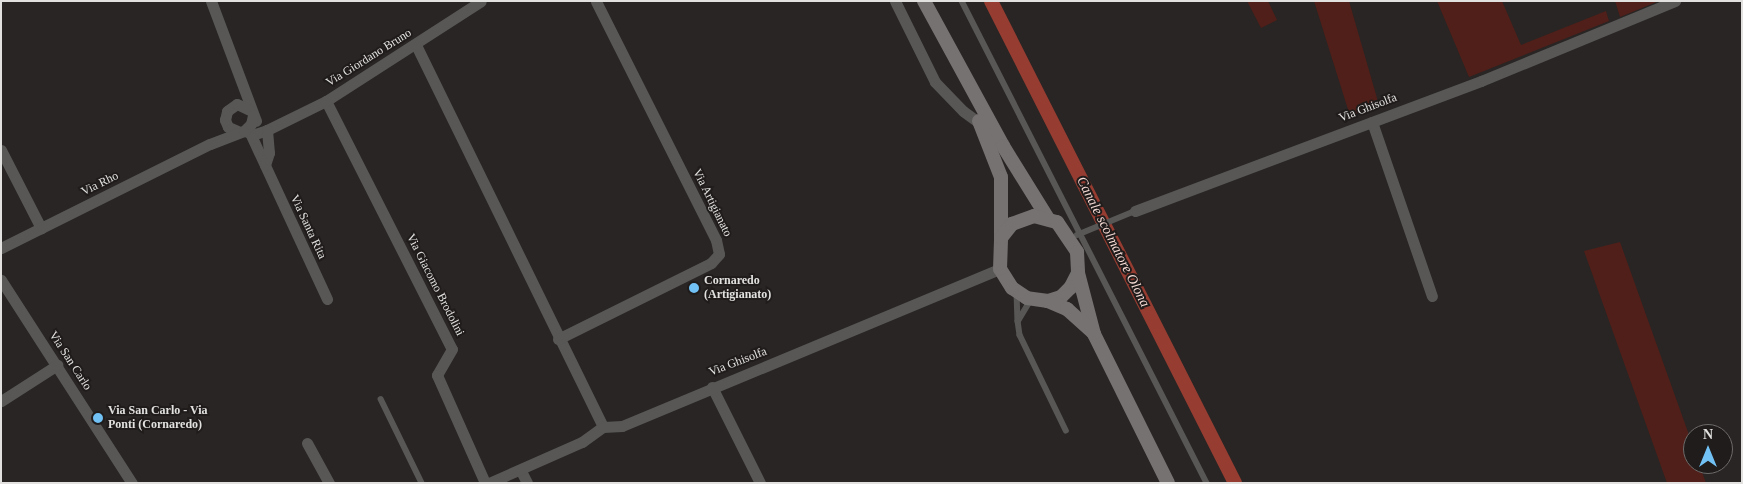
<!DOCTYPE html>
<html>
<head>
<meta charset="utf-8">
<style>
  body { margin:0 }
  #map { position:relative; width:1743px; height:484px; overflow:hidden; background:#282524; font-family:"Times New Roman",serif }
  div>[style] { position:absolute }
  .green>* { inset:0; background:#501f19 }
  .canal>* { height:14px; margin:-7px; padding:0 7px; transform-origin:7px; border-radius:7px; background:#963c31 }
  .service>* { height:5.5px; margin:-2.75px; padding:0 2.75px; transform-origin:2.75px; border-radius:2.75px; background:#585756 }
  .minor>* { height:11px; margin:-5.5px; padding:0 5.5px; transform-origin:5.5px; border-radius:5.5px; background:#585756 }
  .secondary>* { height:14px; margin:-7px; padding:0 7px; transform-origin:7px; border-radius:7px; background:#757271 }
  .dots>* { width:14px; height:14px; translate:-50% -50%; box-sizing:border-box; border:2px solid #1f1c1b; border-radius:50% }
  span { translate:-50% -50%; white-space:nowrap; text-align:center; line-height:1.15; -webkit-text-stroke:4px #1f1c1b; paint-order:stroke }
  .street-label { font-size:12px; color:#e3e1e0 }
  .poi-label { font-size:12px; color:#e3e1e0; font-weight:700 }
  .left { translate:0 -50%; text-align:left }
  .water-label { font-size:14px; color:#f6dbd6; font-style:italic }
  .frame { position:absolute; inset:0; border:2px solid #e3e1e0; pointer-events:none }
  .north { position:absolute; left:1683px; top:424px; width:50px; height:50px; box-sizing:border-box; background:#1f1c1b; border:1px solid #6d6b6a; border-radius:50%; rotate:0deg; font-size:14px; font-weight:700; line-height:20px; text-align:center; color:#e3e1e0 }
  .north::after { content:''; display:block; margin:auto; width:18px; height:22px; background:#72c1f5; clip-path:polygon(50% 0,100% 100%,50% 72%,0 100%) }
</style>
</head>
<body>
<div id="map">
  <div class="green">
    <div style="clip-path:polygon(1247px 1px,1268px 1px,1277px 20px,1261px 28px)"></div>
    <div style="clip-path:polygon(1314px 1px,1349px 1px,1379px 105px,1350px 116px)"></div>
    <div style="clip-path:polygon(1437px 1px,1502px 1px,1521px 45px,1606px 11px,1609px 21px,1469px 77px)"></div>
    <div style="clip-path:polygon(1615px 1px,1659px 1px,1620px 17px)"></div>
    <div style="clip-path:polygon(1620px 242px,1693px 446px,1693px 464px,1699px 464px,1706px 483px,1667px 483px,1584px 251px)"></div>
  </div>
  <div class="canal">
    <div style="left:991px;top:1px;width:540px;rotate:63.15deg"></div>
  </div>
  <div class="service">
    <div style="left:962px;top:1px;width:541px;rotate:63.06deg"></div>
    <div style="left:1077px;top:235px;width:63px;rotate:-22.5deg"></div>
    <div style="left:1017px;top:293px;width:28px;rotate:88deg"></div>
    <div style="left:1018px;top:321px;width:26px;rotate:-59deg"></div>
    <div style="left:1018px;top:321px;width:14px;rotate:82deg"></div>
    <div style="left:1020px;top:335px;width:106px;rotate:64.2deg"></div>
    <div style="left:381px;top:399px;width:93px;rotate:64deg"></div>
  </div>
  <div class="minor">
    <div style="left:211px;top:1px;width:128px;rotate:69.4deg"></div>
    <div style="left:895px;top:1px;width:90px;rotate:63.7deg"></div>
    <div style="left:935px;top:82px;width:40px;rotate:46deg"></div>
    <div style="left:963px;top:111px;width:22px;rotate:36deg"></div>
    <div style="left:416px;top:45px;width:425px;rotate:63.9deg"></div>
    <div style="left:326px;top:101px;width:278px;rotate:63.1deg"></div>
    <div style="left:452px;top:349px;width:30px;rotate:120deg"></div>
    <div style="left:437px;top:375px;width:118px;rotate:66deg"></div>
    <div style="left:1372px;top:122px;width:184px;rotate:71deg"></div>
    <div style="left:244px;top:131px;width:11px;rotate:15deg"></div>
    <div style="left:255px;top:134px;width:13px;rotate:-18deg"></div>
    <div style="left:267px;top:130px;width:66px;rotate:-26.2deg"></div>
    <div style="left:326px;top:101px;width:184px;rotate:-32.8deg"></div>
    <div style="left:240px;top:132px;width:13px;rotate:-157deg"></div>
    <div style="left:228px;top:127px;width:8px;rotate:-113deg"></div>
    <div style="left:225px;top:120px;width:9px;rotate:-77deg"></div>
    <div style="left:227px;top:111px;width:12px;rotate:-35deg"></div>
    <div style="left:237px;top:104px;width:14px;rotate:25deg"></div>
    <div style="left:250px;top:133px;width:183px;rotate:65.1deg"></div>
    <div style="left:1px;top:150px;width:88px;rotate:62.9deg"></div>
    <div style="left:265px;top:165px;width:13px;rotate:-72deg"></div>
    <div style="left:269px;top:153px;width:23px;rotate:-95deg"></div>
    <div style="left:1135px;top:211px;width:370px;rotate:-20.6deg"></div>
    <div style="left:1481px;top:81px;width:210px;rotate:-22.4deg"></div>
    <div style="left:1px;top:248px;width:233px;rotate:-26.5deg"></div>
    <div style="left:210px;top:144px;width:36px;rotate:-21deg"></div>
    <div style="left:244px;top:131px;width:10px;rotate:-45deg"></div>
    <div style="left:251px;top:124px;width:9px;rotate:-77deg"></div>
    <div style="left:1px;top:280px;width:242px;rotate:57.2deg"></div>
    <div style="left:558px;top:339px;width:171px;rotate:-26.4deg"></div>
    <div style="left:711px;top:263px;width:12px;rotate:-48deg"></div>
    <div style="left:719px;top:254px;width:14px;rotate:-102deg"></div>
    <div style="left:716px;top:240px;width:267px;rotate:-116.7deg"></div>
    <div style="left:712px;top:387px;width:107px;rotate:63.4deg"></div>
    <div style="left:1px;top:401px;width:67px;rotate:-32.7deg"></div>
    <div style="left:307px;top:443px;width:46px;rotate:61.2deg"></div>
    <div style="left:521px;top:471px;width:13px;rotate:63deg"></div>
    <div style="left:489px;top:483px;width:102px;rotate:-23.8deg"></div>
    <div style="left:582px;top:442px;width:26px;rotate:-36deg"></div>
    <div style="left:603px;top:427px;width:19px;rotate:-3deg"></div>
    <div style="left:622px;top:426px;width:409px;rotate:-22.6deg"></div>
  </div>
  <div class="secondary">
    <div style="left:924px;top:1px;width:165px;rotate:61.4deg"></div>
    <div style="left:1003px;top:146px;width:84px;rotate:58.2deg"></div>
    <div style="left:979px;top:121px;width:60px;rotate:68.6deg"></div>
    <div style="left:1001px;top:177px;width:61px;rotate:90deg"></div>
    <div style="left:1034px;top:216px;width:24px;rotate:15deg"></div>
    <div style="left:1057px;top:222px;width:36px;rotate:56deg"></div>
    <div style="left:1077px;top:252px;width:21px;rotate:87deg"></div>
    <div style="left:1078px;top:273px;width:16px;rotate:117deg"></div>
    <div style="left:1071px;top:287px;width:14px;rotate:135deg"></div>
    <div style="left:1061px;top:297px;width:14px;rotate:163deg"></div>
    <div style="left:1048px;top:301px;width:21px;rotate:-172deg"></div>
    <div style="left:1027px;top:298px;width:18px;rotate:-146deg"></div>
    <div style="left:1012px;top:288px;width:22px;rotate:-122deg"></div>
    <div style="left:1000px;top:269px;width:31px;rotate:-88deg"></div>
    <div style="left:1001px;top:238px;width:18px;rotate:-52deg"></div>
    <div style="left:1012px;top:224px;width:23px;rotate:-20deg"></div>
    <div style="left:1078px;top:273px;width:63px;rotate:75.3deg"></div>
    <div style="left:1094px;top:334px;width:166px;rotate:63.6deg"></div>
    <div style="left:1048px;top:301px;width:21px;rotate:23deg"></div>
    <div style="left:1067px;top:309px;width:36px;rotate:42deg"></div>
  </div>
  <div class="dots">
    <div style="left:694px;top:288px;background:#72c1f5"></div>
    <div style="left:98px;top:418px;background:#72c1f5"></div>
  </div>
  <div class="street-label">
    <span style="left:369px;top:58px;rotate:-32deg">Via Giordano Bruno</span>
    <span style="left:1368px;top:108px;rotate:-21deg">Via Ghisolfa</span>
    <span style="left:100px;top:184px;rotate:-26deg">Via Rho</span>
    <span style="left:712px;top:203px;rotate:64deg">Via Artigianato</span>
    <span style="left:308px;top:227px;rotate:65deg">Via Santa Rita</span>
    <span style="left:435px;top:285px;rotate:63deg">Via Giacomo Brodolini</span>
    <span style="left:70px;top:361px;rotate:57deg">Via San Carlo</span>
    <span style="left:738px;top:362px;rotate:-21deg">Via Ghisolfa</span>
  </div>
  <div class="poi-label">
    <span class="left" style="left:704px;top:288px">Cornaredo<br>(Artigianato)</span>
    <span class="left" style="left:108px;top:418px">Via San Carlo - Via<br>Ponti (Cornaredo)</span>
  </div>
  <div class="water-label">
    <span style="left:1113px;top:242px;rotate:63deg">Canale scolmatore Olona</span>
  </div>
  <div class="frame"></div>
  <div class="north">N</div>
</div>
</body>
</html>
